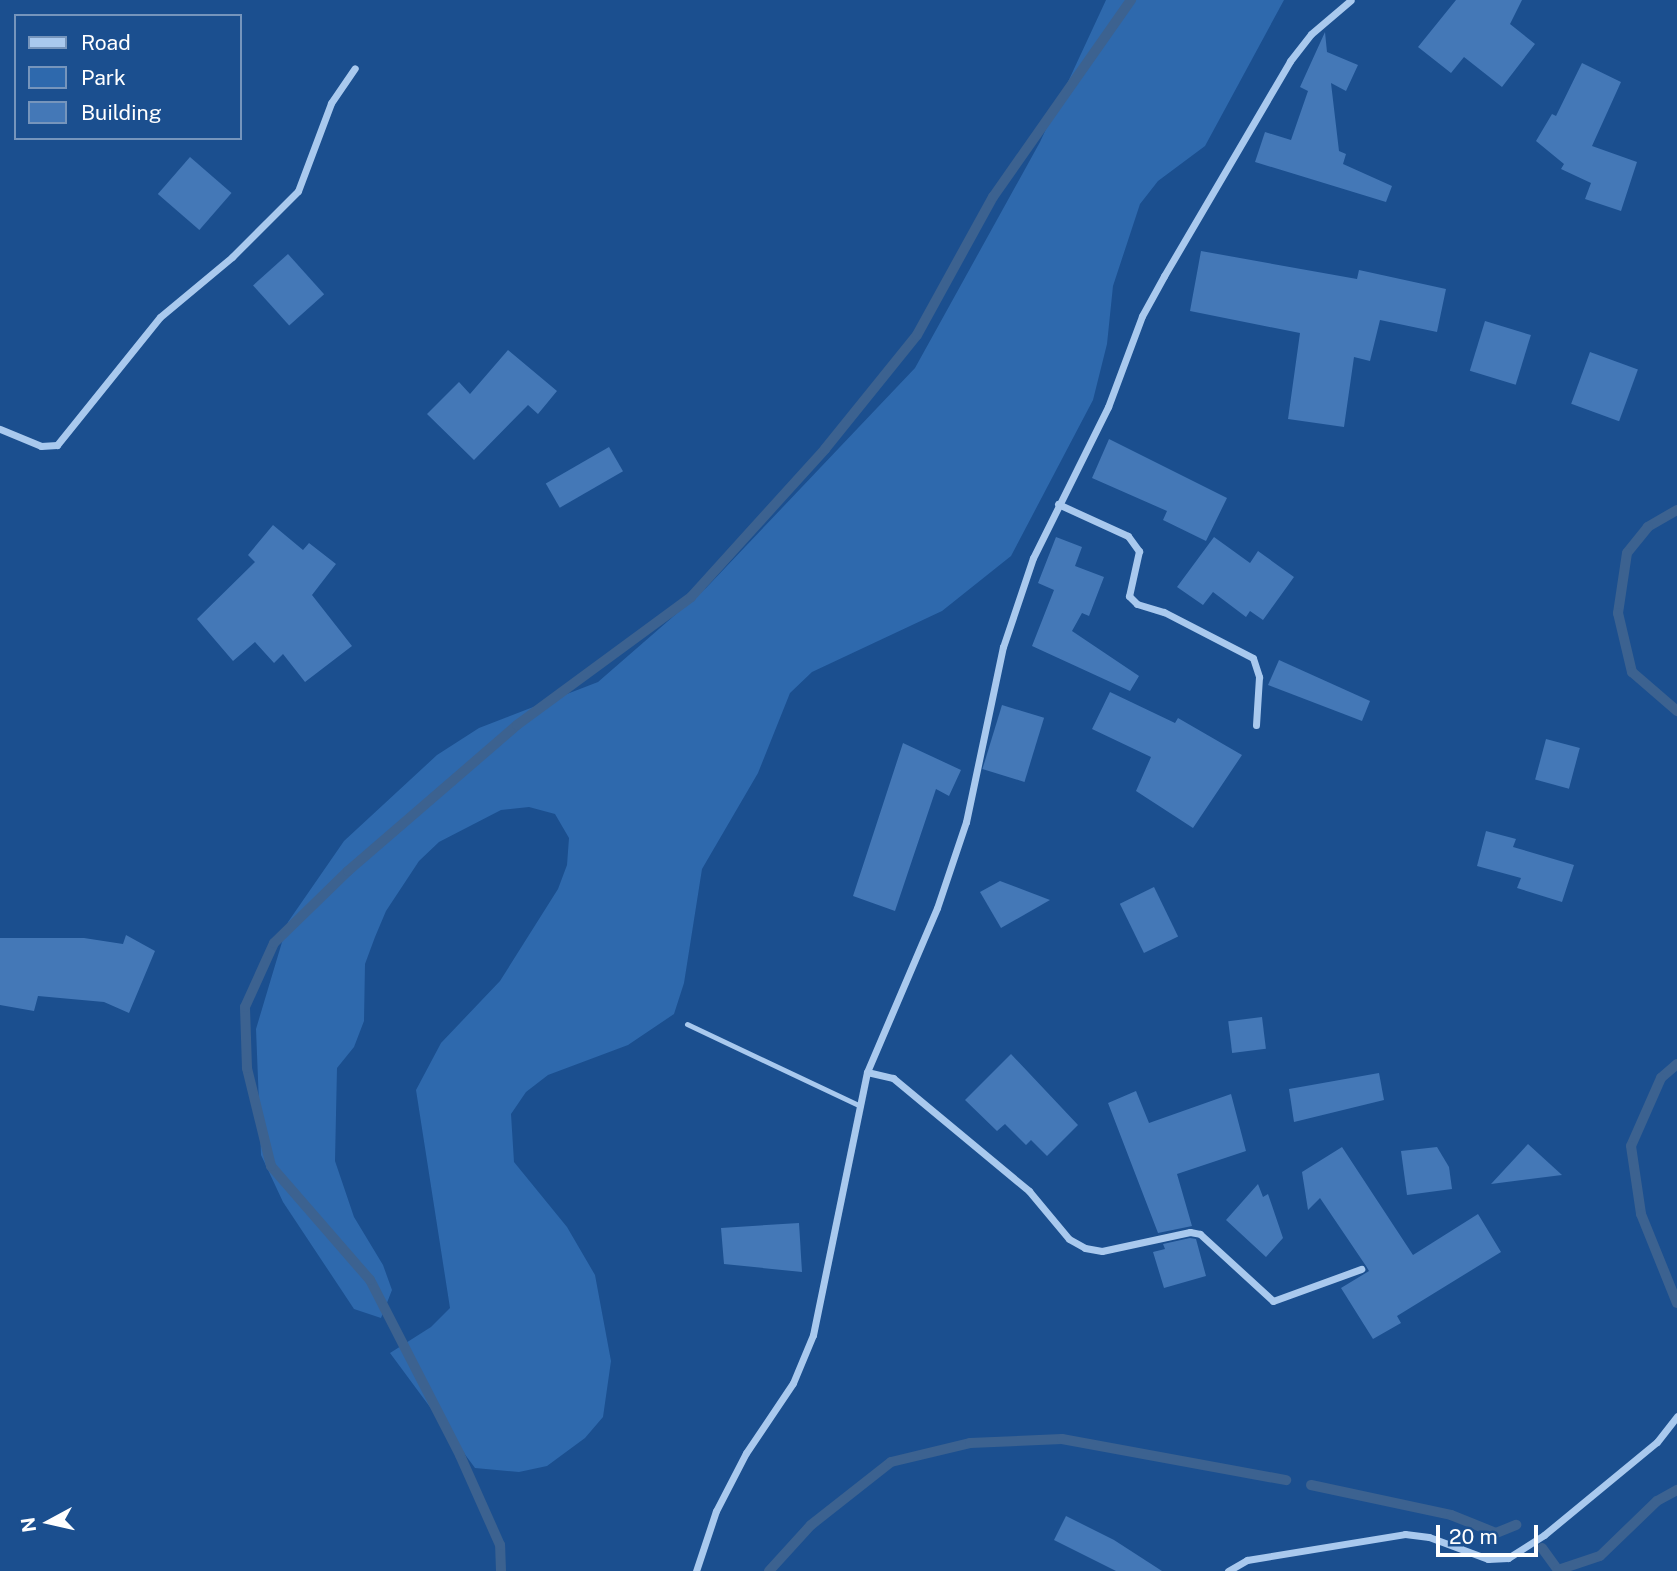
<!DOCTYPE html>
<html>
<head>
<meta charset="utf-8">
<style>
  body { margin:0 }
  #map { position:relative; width:1677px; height:1571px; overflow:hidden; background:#1b4f8f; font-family:"Public Sans",sans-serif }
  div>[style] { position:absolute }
  .green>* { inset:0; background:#2e69ad }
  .stream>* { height:10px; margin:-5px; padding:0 5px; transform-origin:5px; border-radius:5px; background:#3c6290 }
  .building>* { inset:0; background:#4478b7; transform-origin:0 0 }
  .lane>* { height:5px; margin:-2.5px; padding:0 2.5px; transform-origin:2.5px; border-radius:2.5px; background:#a9c9ee }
  .street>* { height:7px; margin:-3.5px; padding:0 3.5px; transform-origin:3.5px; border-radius:3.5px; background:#a9c9ee }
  span { translate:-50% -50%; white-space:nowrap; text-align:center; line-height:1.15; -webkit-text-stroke:7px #1b4f8f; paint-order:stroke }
  .legend { position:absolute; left:14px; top:14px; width:228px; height:126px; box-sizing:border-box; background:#1b4f8f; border:2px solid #7695bc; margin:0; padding:9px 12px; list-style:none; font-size:21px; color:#fff }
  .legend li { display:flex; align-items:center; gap:14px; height:35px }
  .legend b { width:35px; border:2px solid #7695bc }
  .north { position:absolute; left:14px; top:1487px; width:70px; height:70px; -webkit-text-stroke:5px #1b4f8f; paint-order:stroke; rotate:262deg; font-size:19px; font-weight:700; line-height:28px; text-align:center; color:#fff }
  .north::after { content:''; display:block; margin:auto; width:24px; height:32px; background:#fff; clip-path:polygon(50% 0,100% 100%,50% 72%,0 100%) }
  .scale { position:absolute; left:1436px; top:1525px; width:102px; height:32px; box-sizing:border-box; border:4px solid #fff; border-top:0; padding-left:9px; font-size:21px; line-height:24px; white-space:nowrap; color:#fff; -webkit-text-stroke:5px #1b4f8f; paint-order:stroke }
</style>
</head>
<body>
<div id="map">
  <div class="green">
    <div style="clip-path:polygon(1106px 0,1284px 0,1205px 146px,1158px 181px,1140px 204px,1113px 286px,1107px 344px,1093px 400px,1011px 556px,942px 611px,812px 672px,790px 693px,758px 773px,702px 869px,684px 983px,674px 1014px,628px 1045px,548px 1075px,526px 1092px,511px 1114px,514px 1162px,567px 1227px,595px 1275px,611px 1361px,603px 1417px,585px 1438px,547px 1466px,519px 1472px,475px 1468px,390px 1353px,431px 1327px,450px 1308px,416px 1090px,441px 1043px,500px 981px,558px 889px,567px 865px,569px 838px,555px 814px,529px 807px,501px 810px,439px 842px,419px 861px,386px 911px,375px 937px,365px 964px,364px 1021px,354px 1047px,337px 1068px,335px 1161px,354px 1217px,383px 1265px,392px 1290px,381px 1318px,354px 1309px,283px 1202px,261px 1155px,256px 1029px,288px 922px,344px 841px,437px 755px,479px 728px,598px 682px,706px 588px,915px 368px,1040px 142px)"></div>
  </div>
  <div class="stream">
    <div style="left:1677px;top:510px;width:34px;rotate:150deg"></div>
    <div style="left:1648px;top:527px;width:33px;rotate:129deg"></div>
    <div style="left:1627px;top:553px;width:61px;rotate:98.5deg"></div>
    <div style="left:1618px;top:613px;width:61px;rotate:76.7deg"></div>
    <div style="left:1632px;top:672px;width:60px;rotate:40.9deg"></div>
    <div style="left:1677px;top:1064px;width:21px;rotate:139deg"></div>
    <div style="left:1661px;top:1078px;width:74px;rotate:113.8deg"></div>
    <div style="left:1631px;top:1146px;width:69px;rotate:81.6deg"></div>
    <div style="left:1641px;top:1214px;width:96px;rotate:68deg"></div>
    <div style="left:1311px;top:1485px;width:143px;rotate:12.1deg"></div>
    <div style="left:1451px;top:1515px;width:48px;rotate:21.8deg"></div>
    <div style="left:1496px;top:1533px;width:22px;rotate:-22deg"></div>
    <div style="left:1542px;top:1548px;width:27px;rotate:54deg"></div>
    <div style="left:1558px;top:1570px;width:44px;rotate:-18.4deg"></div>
    <div style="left:1600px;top:1556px;width:79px;rotate:-44deg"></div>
    <div style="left:1657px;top:1501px;width:23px;rotate:-29deg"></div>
    <div style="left:501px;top:1571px;width:26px;rotate:-92deg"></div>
    <div style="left:500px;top:1545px;width:98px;rotate:-114deg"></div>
    <div style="left:460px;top:1455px;width:197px;rotate:-117.2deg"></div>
    <div style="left:370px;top:1280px;width:151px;rotate:-131deg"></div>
    <div style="left:271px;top:1166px;width:101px;rotate:-103.8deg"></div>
    <div style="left:247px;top:1068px;width:61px;rotate:-91.9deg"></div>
    <div style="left:245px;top:1007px;width:70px;rotate:-65.6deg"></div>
    <div style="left:274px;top:943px;width:103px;rotate:-44.2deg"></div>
    <div style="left:348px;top:871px;width:223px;rotate:-40.8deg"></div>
    <div style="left:517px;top:725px;width:216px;rotate:-36.3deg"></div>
    <div style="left:691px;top:597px;width:200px;rotate:-47.8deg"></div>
    <div style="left:825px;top:449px;width:146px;rotate:-51.1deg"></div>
    <div style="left:917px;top:335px;width:158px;rotate:-61.2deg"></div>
    <div style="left:993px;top:197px;width:241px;rotate:-55deg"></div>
    <div style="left:769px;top:1571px;width:62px;rotate:-47.6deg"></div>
    <div style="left:811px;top:1525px;width:102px;rotate:-38.2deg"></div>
    <div style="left:891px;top:1462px;width:81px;rotate:-13.5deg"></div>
    <div style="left:970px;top:1443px;width:92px;rotate:-2.5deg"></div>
    <div style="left:1062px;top:1439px;width:228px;rotate:10.4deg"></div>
  </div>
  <div class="building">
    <div style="clip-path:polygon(1456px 0,1522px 0,1510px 24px,1535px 44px,1502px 87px,1464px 57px,1451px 73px,1418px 47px)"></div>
    <div style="clip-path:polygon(1325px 32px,1327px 52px,1358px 65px,1346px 91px,1331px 83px,1339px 151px,1346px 154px,1343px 164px,1392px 186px,1386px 202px,1255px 162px,1265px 132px,1291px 140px,1308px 91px,1300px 87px)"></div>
    <div style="clip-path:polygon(1582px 63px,1621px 82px,1592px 146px,1637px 162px,1621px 211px,1585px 199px,1591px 183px,1561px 169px,1564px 164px,1536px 141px,1552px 114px,1556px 116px)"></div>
    <div style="left:190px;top:157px;width:55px;height:49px;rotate:41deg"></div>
    <div style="clip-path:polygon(1201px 251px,1357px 279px,1359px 270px,1446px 289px,1437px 332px,1380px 320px,1370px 361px,1354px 357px,1344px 427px,1288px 419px,1300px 333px,1190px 311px)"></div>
    <div style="left:288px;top:254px;width:54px;height:47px;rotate:48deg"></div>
    <div style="left:1485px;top:321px;width:48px;height:52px;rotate:17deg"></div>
    <div style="clip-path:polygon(508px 350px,557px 391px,538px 414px,528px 405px,474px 460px,427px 414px,459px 382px,470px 394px)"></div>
    <div style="left:1590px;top:352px;width:51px;height:55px;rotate:20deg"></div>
    <div style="clip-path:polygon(1109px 439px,1227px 498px,1206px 541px,1163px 520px,1167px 511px,1092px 478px)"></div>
    <div style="left:609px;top:447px;width:28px;height:73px;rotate:60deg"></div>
    <div style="clip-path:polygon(273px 525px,303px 550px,309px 543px,336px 564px,312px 595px,352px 646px,305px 682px,283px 654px,274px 663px,255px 642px,233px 661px,197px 619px,255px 562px,248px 555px)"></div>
    <div style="clip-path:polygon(1056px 537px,1082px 547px,1075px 566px,1104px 577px,1089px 616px,1082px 613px,1072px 631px,1139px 676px,1130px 691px,1032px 646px,1054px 590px,1038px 583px)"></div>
    <div style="clip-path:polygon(1214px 537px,1250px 563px,1258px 551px,1294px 577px,1263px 620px,1250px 611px,1246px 617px,1213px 592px,1203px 605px,1177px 587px)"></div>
    <div style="clip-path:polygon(1279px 660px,1370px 701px,1362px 721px,1268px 685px)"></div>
    <div style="clip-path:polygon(1110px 692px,1175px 723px,1178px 718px,1242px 755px,1193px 828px,1136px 791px,1151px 757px,1092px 729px)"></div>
    <div style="left:1002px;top:705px;width:44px;height:67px;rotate:17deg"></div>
    <div style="left:1546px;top:739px;width:35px;height:42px;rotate:15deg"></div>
    <div style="clip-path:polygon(903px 743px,961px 770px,949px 796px,936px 789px,895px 911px,853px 896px)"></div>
    <div style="clip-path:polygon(1486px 831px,1516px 839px,1513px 847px,1574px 865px,1562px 902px,1517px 888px,1521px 878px,1477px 866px)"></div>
    <div style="clip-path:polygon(1000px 881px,1050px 900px,1001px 928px,980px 892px)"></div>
    <div style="left:1154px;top:887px;width:55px;height:38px;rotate:64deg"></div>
    <div style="clip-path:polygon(126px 935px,155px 951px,129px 1013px,104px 1002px,38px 996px,34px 1011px,0 1005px,0 938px,84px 938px,123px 944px)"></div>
    <div style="left:1262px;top:1017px;width:32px;height:34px;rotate:83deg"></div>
    <div style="clip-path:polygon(1011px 1054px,1078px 1125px,1047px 1156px,1031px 1140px,1026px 1145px,1005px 1124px,997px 1131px,965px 1100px)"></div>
    <div style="clip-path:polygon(1379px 1073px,1384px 1100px,1294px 1122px,1289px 1089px)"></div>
    <div style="clip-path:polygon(1136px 1091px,1149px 1123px,1231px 1094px,1246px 1151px,1177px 1174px,1192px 1226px,1158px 1233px,1108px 1103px)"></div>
    <div style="clip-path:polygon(1528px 1144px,1562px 1175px,1491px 1184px)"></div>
    <div style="clip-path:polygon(1342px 1147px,1413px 1255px,1478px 1214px,1501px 1252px,1397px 1316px,1401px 1323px,1373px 1339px,1341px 1288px,1369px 1271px,1366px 1266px,1320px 1198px,1308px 1210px,1302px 1172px)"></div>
    <div style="clip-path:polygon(1437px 1147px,1449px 1167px,1452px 1189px,1407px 1195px,1401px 1151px)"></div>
    <div style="clip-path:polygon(1258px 1184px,1263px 1197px,1268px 1194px,1283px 1238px,1266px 1257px,1226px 1220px)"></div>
    <div style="clip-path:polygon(799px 1223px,802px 1272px,724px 1264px,721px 1228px)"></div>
    <div style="clip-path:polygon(1190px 1238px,1196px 1239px,1206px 1276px,1164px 1288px,1153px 1252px,1165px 1249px,1163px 1244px)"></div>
    <div style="clip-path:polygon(1066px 1516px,1114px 1540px,1162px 1571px,1116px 1571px,1054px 1540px)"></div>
  </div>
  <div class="lane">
    <div style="left:687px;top:1024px;width:189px;rotate:25.3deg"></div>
  </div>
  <div class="street">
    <div style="left:0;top:429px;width:44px;rotate:22.5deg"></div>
    <div style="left:41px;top:446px;width:16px;rotate:-4deg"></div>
    <div style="left:57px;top:445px;width:164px;rotate:-51.2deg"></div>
    <div style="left:160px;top:317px;width:94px;rotate:-39.8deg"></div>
    <div style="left:232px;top:257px;width:93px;rotate:-45deg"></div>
    <div style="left:298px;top:191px;width:94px;rotate:-69.4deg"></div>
    <div style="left:331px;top:103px;width:42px;rotate:-55.6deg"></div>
    <div style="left:1058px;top:504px;width:77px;rotate:24.6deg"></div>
    <div style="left:1128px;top:536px;width:19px;rotate:54deg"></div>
    <div style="left:1139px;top:551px;width:46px;rotate:102.5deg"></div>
    <div style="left:1129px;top:596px;width:11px;rotate:45deg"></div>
    <div style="left:1137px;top:604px;width:28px;rotate:17deg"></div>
    <div style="left:1164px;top:612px;width:100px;rotate:27.3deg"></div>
    <div style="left:1253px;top:658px;width:20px;rotate:72deg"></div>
    <div style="left:1259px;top:677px;width:48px;rotate:93.6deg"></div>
    <div style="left:867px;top:1072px;width:27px;rotate:13deg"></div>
    <div style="left:893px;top:1078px;width:177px;rotate:39.7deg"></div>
    <div style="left:1029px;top:1191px;width:62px;rotate:50.2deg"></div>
    <div style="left:1069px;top:1239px;width:18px;rotate:29deg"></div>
    <div style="left:1085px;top:1248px;width:17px;rotate:10deg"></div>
    <div style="left:1102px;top:1251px;width:90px;rotate:-12.2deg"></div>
    <div style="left:1190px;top:1232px;width:10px;rotate:11deg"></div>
    <div style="left:1200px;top:1234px;width:99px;rotate:42.5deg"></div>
    <div style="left:1273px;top:1301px;width:94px;rotate:-20deg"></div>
    <div style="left:696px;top:1571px;width:63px;rotate:-71.6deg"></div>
    <div style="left:716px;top:1511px;width:65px;rotate:-62.7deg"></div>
    <div style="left:746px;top:1453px;width:84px;rotate:-56.1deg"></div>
    <div style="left:793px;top:1383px;width:52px;rotate:-67.4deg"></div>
    <div style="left:813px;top:1335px;width:268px;rotate:-78.4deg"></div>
    <div style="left:867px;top:1072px;width:178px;rotate:-66.9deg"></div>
    <div style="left:937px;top:908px;width:91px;rotate:-71.4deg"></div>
    <div style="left:966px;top:822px;width:179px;rotate:-78.1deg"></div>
    <div style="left:1003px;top:647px;width:94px;rotate:-71.4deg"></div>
    <div style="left:1033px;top:558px;width:169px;rotate:-63.6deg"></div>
    <div style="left:1108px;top:407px;width:97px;rotate:-69.5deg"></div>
    <div style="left:1142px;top:316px;width:46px;rotate:-61.2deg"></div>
    <div style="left:1164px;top:276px;width:249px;rotate:-59.6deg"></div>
    <div style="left:1290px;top:61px;width:34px;rotate:-52deg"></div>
    <div style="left:1311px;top:34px;width:52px;rotate:-40.4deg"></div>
    <div style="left:1228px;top:1571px;width:22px;rotate:-30deg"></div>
    <div style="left:1247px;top:1560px;width:160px;rotate:-9.3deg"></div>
    <div style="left:1405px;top:1534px;width:24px;rotate:7deg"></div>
    <div style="left:1429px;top:1537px;width:63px;rotate:20.4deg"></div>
    <div style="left:1488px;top:1559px;width:20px;rotate:-3deg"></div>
    <div style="left:1508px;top:1558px;width:43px;rotate:-32.6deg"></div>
    <div style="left:1544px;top:1535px;width:146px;rotate:-39.5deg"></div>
    <div style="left:1657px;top:1442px;width:33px;rotate:-52deg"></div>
  </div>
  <ul class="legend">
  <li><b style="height:9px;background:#a9c9ee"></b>Road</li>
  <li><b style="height:19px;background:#2e69ad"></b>Park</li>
  <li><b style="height:19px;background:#4478b7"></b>Building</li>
  </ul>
  <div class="north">N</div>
  <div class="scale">20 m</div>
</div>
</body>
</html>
